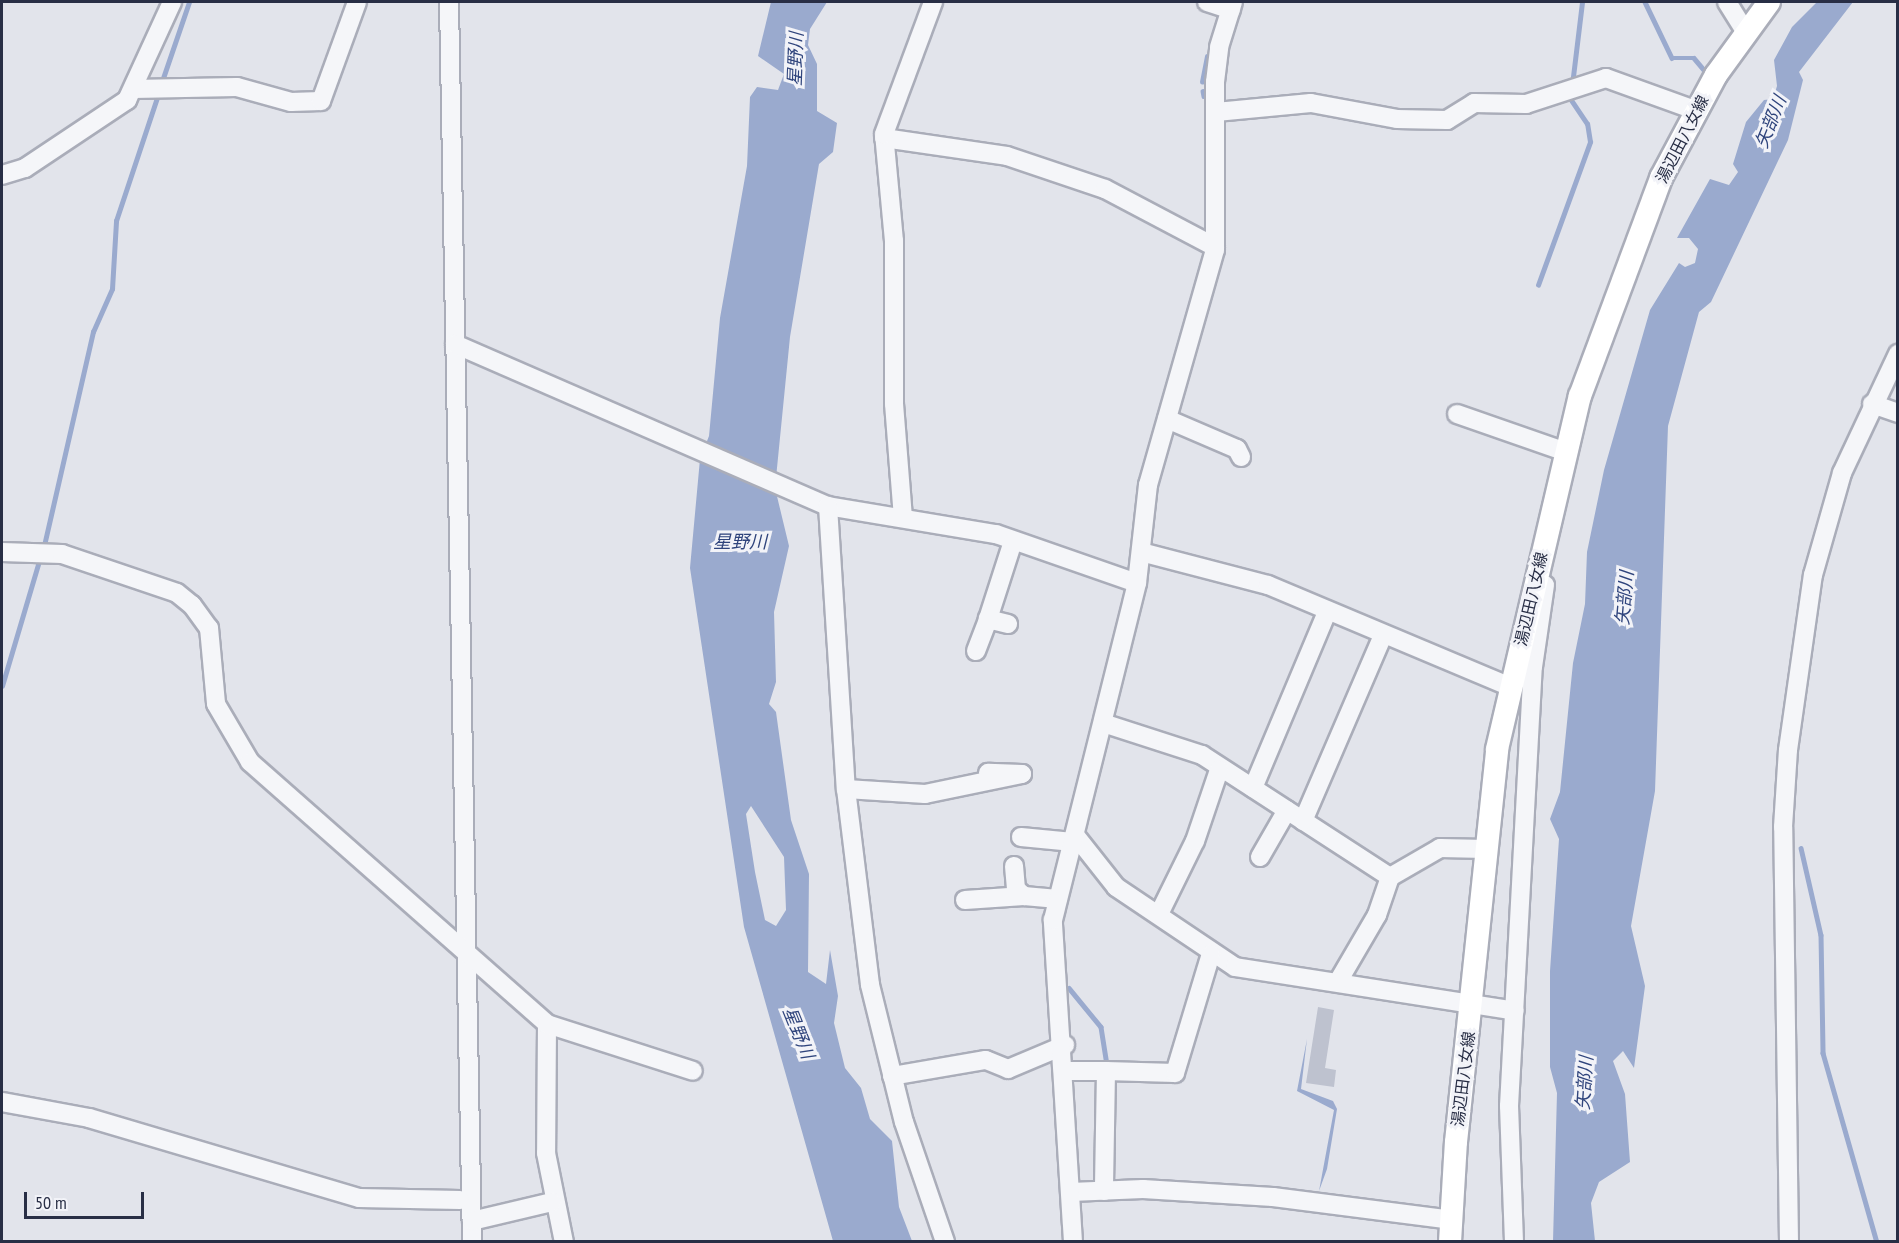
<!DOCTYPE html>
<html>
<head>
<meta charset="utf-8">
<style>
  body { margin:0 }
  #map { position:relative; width:1899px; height:1243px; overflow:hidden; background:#e2e4eb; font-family:"PT Sans Narrow","Noto Sans JP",sans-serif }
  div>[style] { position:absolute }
  .water>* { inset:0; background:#9aaace }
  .stream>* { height:4.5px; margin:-2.25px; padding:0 2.25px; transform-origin:2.25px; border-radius:2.25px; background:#9aaace }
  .building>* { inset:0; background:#bec2cf }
  .roads { filter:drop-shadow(2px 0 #aaadb9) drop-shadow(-2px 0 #aaadb9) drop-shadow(0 2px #aaadb9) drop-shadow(0 -2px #aaadb9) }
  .minor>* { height:18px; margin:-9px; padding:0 9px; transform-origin:9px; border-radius:9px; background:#f5f6f9 }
  .major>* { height:22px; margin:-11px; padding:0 11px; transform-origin:11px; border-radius:11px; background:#fff }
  span { translate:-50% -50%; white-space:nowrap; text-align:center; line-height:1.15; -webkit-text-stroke:6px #f2f3f8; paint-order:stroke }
  .street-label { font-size:16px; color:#282e45 }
  .water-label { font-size:18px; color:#2f447c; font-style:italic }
  .frame { position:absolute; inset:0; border:3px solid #282e45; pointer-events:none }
  .scale { position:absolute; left:24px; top:1192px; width:120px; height:27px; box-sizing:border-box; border:3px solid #282e45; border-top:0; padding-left:8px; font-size:18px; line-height:21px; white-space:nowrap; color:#282e45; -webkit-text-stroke:4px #f2f3f8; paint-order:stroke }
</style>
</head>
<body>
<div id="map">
  <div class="water">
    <div style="clip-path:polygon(evenodd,771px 2px,827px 2px,810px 29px,808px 45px,817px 64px,817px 111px,837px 123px,833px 152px,819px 164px,790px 337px,775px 488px,789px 546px,774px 612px,776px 682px,769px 704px,776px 712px,791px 820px,809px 874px,808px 972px,826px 984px,830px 950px,838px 996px,834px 1023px,845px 1068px,861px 1088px,870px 1119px,892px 1141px,899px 1207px,912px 1241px,833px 1241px,744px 927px,690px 568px,700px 459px,709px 436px,720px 318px,747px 166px,750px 97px,757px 87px,778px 90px,784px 74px,758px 56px,771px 2px,751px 806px,784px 857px,786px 910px,776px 926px,765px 920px,755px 872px,746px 814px,751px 806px)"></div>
    <div style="clip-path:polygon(1817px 2px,1853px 2px,1799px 72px,1803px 80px,1788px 140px,1711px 302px,1699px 312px,1668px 426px,1655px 791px,1631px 926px,1645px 986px,1634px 1068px,1623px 1051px,1613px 1061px,1625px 1094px,1630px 1162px,1599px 1182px,1591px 1203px,1595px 1241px,1553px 1241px,1557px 1093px,1550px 1067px,1550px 971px,1559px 839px,1550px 819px,1560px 792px,1573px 663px,1585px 604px,1587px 552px,1604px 470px,1650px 310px,1679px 263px,1685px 267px,1695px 263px,1698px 249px,1689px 238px,1677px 238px,1710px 179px,1729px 185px,1738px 172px,1733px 164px,1746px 122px,1764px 100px,1773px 99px,1777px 86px,1774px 60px,1792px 27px)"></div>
    <div style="clip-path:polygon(1307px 1039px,1301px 1089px,1333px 1101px,1337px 1109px,1327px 1169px,1319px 1191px,1334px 1110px,1297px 1091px)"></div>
  </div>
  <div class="stream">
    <div style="left:1645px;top:2px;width:62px;rotate:64.3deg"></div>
    <div style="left:1672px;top:58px;width:22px"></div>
    <div style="left:1694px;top:58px;width:23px;rotate:50deg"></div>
    <div style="left:1202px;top:82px;width:26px;rotate:-79deg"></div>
    <div style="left:161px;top:84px;width:87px;rotate:-71.1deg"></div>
    <div style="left:1572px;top:85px;width:84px;rotate:-83.1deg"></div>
    <div style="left:1203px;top:91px;width:5px;rotate:79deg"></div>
    <div style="left:1538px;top:285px;width:152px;rotate:-70deg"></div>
    <div style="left:1590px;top:142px;width:18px;rotate:-99deg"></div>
    <div style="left:1587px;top:124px;width:29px;rotate:-124deg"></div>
    <div style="left:43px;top:550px;width:224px;rotate:-77.1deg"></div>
    <div style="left:93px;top:332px;width:47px;rotate:-66.2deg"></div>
    <div style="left:112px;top:289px;width:68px;rotate:-86.6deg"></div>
    <div style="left:116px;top:221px;width:136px;rotate:-71.6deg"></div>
    <div style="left:2px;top:686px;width:134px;rotate:-73.5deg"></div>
    <div style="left:1801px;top:848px;width:89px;rotate:77.1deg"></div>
    <div style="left:1821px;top:935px;width:118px;rotate:89deg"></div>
    <div style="left:1823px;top:1053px;width:197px;rotate:74.1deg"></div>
    <div style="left:1069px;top:988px;width:50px;rotate:50.6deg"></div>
    <div style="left:1101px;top:1027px;width:37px;rotate:81deg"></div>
  </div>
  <div class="building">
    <div style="clip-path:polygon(1318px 1007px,1334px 1010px,1325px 1068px,1336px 1070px,1334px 1087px,1306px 1083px)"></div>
  </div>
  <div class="roads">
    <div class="minor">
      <div style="left:449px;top:2px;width:1240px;rotate:88.94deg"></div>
      <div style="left:1207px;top:2px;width:25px;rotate:18deg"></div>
      <div style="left:1727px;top:2px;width:36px;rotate:58deg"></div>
      <div style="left:133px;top:89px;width:104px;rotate:-1.1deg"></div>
      <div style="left:237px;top:87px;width:56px;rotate:15.5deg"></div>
      <div style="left:291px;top:102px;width:30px;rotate:-2deg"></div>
      <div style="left:321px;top:101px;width:105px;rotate:-70deg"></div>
      <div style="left:1216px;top:112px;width:95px;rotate:-5.4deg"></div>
      <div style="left:1311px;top:103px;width:87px;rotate:10.5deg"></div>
      <div style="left:1397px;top:119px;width:50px;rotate:1.1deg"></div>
      <div style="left:1447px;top:120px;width:32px;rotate:-32deg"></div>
      <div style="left:1474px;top:103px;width:52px;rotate:1.1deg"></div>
      <div style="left:1526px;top:104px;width:84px;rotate:-18deg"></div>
      <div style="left:1606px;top:78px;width:95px;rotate:19.8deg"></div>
      <div style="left:884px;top:138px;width:124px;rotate:8.3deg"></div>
      <div style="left:1007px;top:156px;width:103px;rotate:18.6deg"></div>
      <div style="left:1105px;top:189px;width:124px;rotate:27.8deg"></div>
      <div style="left:2px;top:175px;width:24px;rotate:-17deg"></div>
      <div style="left:25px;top:168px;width:123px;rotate:-33.7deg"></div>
      <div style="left:127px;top:100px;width:108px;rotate:-65.3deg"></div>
      <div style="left:455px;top:344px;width:407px;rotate:23.5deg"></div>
      <div style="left:828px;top:506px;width:170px;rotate:9.5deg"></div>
      <div style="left:996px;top:534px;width:149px;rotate:19.2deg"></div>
      <div style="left:1872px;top:404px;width:28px;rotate:19deg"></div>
      <div style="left:1457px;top:414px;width:115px;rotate:19.2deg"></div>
      <div style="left:1167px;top:419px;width:76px;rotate:23.2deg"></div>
      <div style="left:1237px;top:449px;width:9px;rotate:63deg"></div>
      <div style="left:828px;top:506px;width:284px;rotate:86.4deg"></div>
      <div style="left:846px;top:789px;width:197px;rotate:83deg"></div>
      <div style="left:870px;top:985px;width:141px;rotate:76.1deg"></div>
      <div style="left:904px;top:1122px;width:127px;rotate:71.1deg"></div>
      <div style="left:903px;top:518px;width:114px;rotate:-94.5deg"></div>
      <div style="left:894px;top:404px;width:163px;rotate:-90deg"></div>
      <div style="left:894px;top:241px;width:107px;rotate:-95.3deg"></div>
      <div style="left:884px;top:134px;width:141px;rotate:-69.6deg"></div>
      <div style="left:2px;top:552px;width:60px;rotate:1.9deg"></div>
      <div style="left:62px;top:554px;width:121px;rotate:18.7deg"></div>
      <div style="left:177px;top:593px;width:19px;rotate:39deg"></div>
      <div style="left:192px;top:605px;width:29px;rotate:54deg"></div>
      <div style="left:209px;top:628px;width:76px;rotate:84.7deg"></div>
      <div style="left:216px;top:704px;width:67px;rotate:59.6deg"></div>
      <div style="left:250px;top:762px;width:396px;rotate:41.4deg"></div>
      <div style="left:547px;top:1024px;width:129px;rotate:90.4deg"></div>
      <div style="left:546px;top:1153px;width:91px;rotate:78.6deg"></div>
      <div style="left:1141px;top:552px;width:131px;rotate:14.6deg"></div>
      <div style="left:1268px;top:585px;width:264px;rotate:22.8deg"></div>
      <div style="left:1008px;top:624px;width:21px;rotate:-166deg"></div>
      <div style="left:988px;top:619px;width:82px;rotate:-72.2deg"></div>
      <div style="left:976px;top:651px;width:34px;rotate:-69deg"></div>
      <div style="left:1103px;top:723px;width:104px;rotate:17.9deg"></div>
      <div style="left:1202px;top:755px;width:224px;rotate:33deg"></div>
      <div style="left:1390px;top:877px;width:58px;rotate:-30.1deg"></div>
      <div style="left:1440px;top:848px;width:46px;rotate:1.2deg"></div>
      <div style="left:1253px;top:788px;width:191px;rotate:-67.2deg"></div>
      <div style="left:846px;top:789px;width:79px;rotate:3.6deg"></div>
      <div style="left:925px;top:794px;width:99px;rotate:-11.7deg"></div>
      <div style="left:1022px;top:774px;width:34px;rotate:-178deg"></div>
      <div style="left:1303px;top:821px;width:202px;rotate:-66.7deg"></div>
      <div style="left:1075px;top:835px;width:66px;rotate:51.7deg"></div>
      <div style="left:1116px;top:887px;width:143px;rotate:33.9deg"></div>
      <div style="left:1235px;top:967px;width:283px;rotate:8.9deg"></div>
      <div style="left:1021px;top:837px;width:52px;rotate:5.5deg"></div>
      <div style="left:1260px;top:857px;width:54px;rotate:-60.1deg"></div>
      <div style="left:1014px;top:866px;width:23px;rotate:85deg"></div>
      <div style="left:1016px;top:889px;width:11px;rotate:41deg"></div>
      <div style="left:1024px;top:896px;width:34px;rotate:5deg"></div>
      <div style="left:965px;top:900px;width:59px;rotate:-3.9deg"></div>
      <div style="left:1160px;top:912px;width:79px;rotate:-63.8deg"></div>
      <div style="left:1195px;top:841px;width:75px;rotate:-71.3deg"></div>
      <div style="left:1339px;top:980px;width:75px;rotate:-59.7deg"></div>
      <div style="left:1377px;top:915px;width:40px;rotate:-71.1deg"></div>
      <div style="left:547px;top:1024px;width:153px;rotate:17.8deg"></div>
      <div style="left:1067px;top:1071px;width:39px"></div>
      <div style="left:1106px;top:1071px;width:120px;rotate:91deg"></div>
      <div style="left:1106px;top:1071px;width:69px;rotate:1.7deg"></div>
      <div style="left:1175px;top:1073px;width:124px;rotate:-73.2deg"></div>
      <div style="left:892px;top:1076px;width:95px;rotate:-9.7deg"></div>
      <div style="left:986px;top:1060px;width:24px;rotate:22deg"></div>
      <div style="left:1008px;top:1069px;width:62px;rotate:-22.8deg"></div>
      <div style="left:2px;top:1102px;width:88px;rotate:10.4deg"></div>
      <div style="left:89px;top:1118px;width:282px;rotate:16.5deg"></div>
      <div style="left:359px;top:1198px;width:101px;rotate:1.1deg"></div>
      <div style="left:1071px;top:1192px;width:72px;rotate:-2.4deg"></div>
      <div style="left:1143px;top:1189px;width:130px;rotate:3.5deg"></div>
      <div style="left:1273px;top:1197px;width:181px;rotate:7.3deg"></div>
      <div style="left:472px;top:1221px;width:82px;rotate:-13.4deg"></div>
      <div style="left:1073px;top:1242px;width:323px;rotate:-93.6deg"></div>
      <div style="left:1053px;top:920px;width:347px;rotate:-76deg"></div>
      <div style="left:1137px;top:583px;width:99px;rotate:-83.6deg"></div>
      <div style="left:1148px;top:485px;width:244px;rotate:-74.1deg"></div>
      <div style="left:1215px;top:250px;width:168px;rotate:-90deg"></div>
      <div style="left:1215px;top:82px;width:35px;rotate:-83deg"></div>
      <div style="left:1219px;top:47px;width:47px;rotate:-72.7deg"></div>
      <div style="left:1514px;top:1242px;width:136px;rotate:-92.1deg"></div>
      <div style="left:1509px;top:1106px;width:440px;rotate:-86.9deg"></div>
      <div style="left:1533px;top:667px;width:83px;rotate:-81.7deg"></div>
      <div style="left:1789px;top:1242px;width:415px;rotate:-90.8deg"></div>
      <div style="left:1783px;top:827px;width:77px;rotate:-86.3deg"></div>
      <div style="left:1788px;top:750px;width:177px;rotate:-81.9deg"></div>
      <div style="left:1813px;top:575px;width:106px;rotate:-74.1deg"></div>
      <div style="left:1842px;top:473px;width:132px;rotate:-64.8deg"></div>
    </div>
    <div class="major">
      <div style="left:1450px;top:1242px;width:100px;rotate:-86.6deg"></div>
      <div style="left:1456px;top:1142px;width:395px;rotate:-84deg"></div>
      <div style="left:1497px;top:749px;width:363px;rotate:-76.8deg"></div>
      <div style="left:1580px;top:396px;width:233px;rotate:-69.6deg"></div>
      <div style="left:1661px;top:178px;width:117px;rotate:-61.9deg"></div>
      <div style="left:1716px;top:75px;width:90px;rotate:-54deg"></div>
    </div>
  </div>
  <div class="street-label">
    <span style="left:1682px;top:139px;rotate:-63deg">湯辺田八女線</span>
    <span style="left:1531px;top:599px;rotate:-77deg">湯辺田八女線</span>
    <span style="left:1463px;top:1079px;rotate:-83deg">湯辺田八女線</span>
  </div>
  <div class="water-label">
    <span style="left:796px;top:59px;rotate:-88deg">星野川</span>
    <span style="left:1771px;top:122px;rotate:-68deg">矢部川</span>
    <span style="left:740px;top:542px">星野川</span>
    <span style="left:1625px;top:598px;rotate:-85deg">矢部川</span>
    <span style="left:798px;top:1033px;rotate:68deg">星野川</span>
    <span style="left:1585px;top:1083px;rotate:-86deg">矢部川</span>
  </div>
  <div class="frame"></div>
  <div class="scale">50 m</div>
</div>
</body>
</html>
